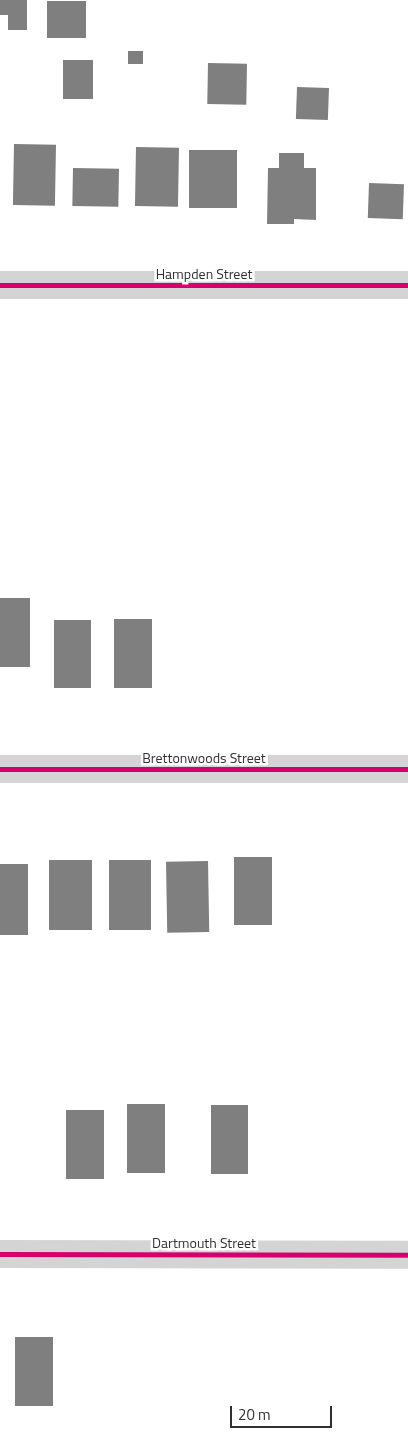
<!DOCTYPE html>
<html>
<head>
<meta charset="utf-8">
<style>
  body { margin:0 }
  #map { position:relative; width:408px; height:1443px; overflow:hidden; background:#fff; font-family:"Titillium Web",sans-serif }
  div>[style] { position:absolute }
  .building>* { inset:0; background:#7f7f7f; transform-origin:0 0 }
  .minor>* { height:28px; margin:-14px; padding:0 14px; transform-origin:14px; border-radius:14px; background:#d4d4d4 }
  .cycleway>* { height:5px; margin:-2.5px; padding:0 2.5px; transform-origin:2.5px; border-radius:2.5px; background:#d6006c }
  span { translate:-50% -50%; white-space:nowrap; text-align:center; line-height:1.15; -webkit-text-stroke:5px #fff; paint-order:stroke }
  .street-label { font-size:14px; color:#303030 }
  .scale { position:absolute; left:230px; top:1406px; width:102px; height:22px; box-sizing:border-box; border:2px solid #303030; border-top:0; padding-left:6px; font-size:15px; line-height:18px; white-space:nowrap; color:#303030; -webkit-text-stroke:4px #fff; paint-order:stroke }
</style>
</head>
<body>
<div id="map">
  <div class="building">
    <div style="clip-path:polygon(0 0,27px 0,27px 30px,8px 30px,8px 15px,0 15px)"></div>
    <div style="left:47px;top:1px;width:39px;height:37px"></div>
    <div style="left:128px;top:51px;width:15px;height:13px"></div>
    <div style="left:63px;top:60px;width:30px;height:39px"></div>
    <div style="left:208px;top:63px;width:39px;height:41px;rotate:1deg"></div>
    <div style="left:297px;top:87px;width:32px;height:32px;rotate:2deg"></div>
    <div style="left:14px;top:144px;width:42px;height:61px;rotate:1deg"></div>
    <div style="left:136px;top:147px;width:43px;height:59px;rotate:1deg"></div>
    <div style="left:189px;top:150px;width:48px;height:58px"></div>
    <div style="clip-path:polygon(279px 153px,304px 153px,304px 168px,316px 168px,316px 220px,294px 219px,294px 224px,267px 224px,268px 168px,279px 168px)"></div>
    <div style="left:73px;top:168px;width:46px;height:38px;rotate:1deg"></div>
    <div style="left:369px;top:183px;width:35px;height:35px;rotate:2deg"></div>
    <div style="left:0;top:598px;width:30px;height:69px"></div>
    <div style="left:114px;top:619px;width:38px;height:69px"></div>
    <div style="left:54px;top:620px;width:37px;height:68px"></div>
    <div style="left:234px;top:857px;width:38px;height:68px"></div>
    <div style="left:92px;top:860px;width:70px;height:43px;rotate:90deg"></div>
    <div style="left:109px;top:860px;width:42px;height:70px"></div>
    <div style="left:208px;top:861px;width:71px;height:42px;rotate:89deg"></div>
    <div style="left:28px;top:864px;width:71px;height:28px;rotate:90deg"></div>
    <div style="left:127px;top:1104px;width:38px;height:69px"></div>
    <div style="left:211px;top:1105px;width:37px;height:69px"></div>
    <div style="left:66px;top:1110px;width:38px;height:69px"></div>
    <div style="left:15px;top:1337px;width:38px;height:69px"></div>
  </div>
  <div class="minor">
    <div style="left:0;top:285px;width:408px"></div>
    <div style="left:0;top:769px;width:408px"></div>
    <div style="left:0;top:1254px;width:408px;rotate:0.1deg"></div>
  </div>
  <div class="cycleway">
    <div style="left:0;top:285px;width:408px"></div>
    <div style="left:0;top:769px;width:408px"></div>
    <div style="left:0;top:1254px;width:408px;rotate:0.1deg"></div>
  </div>
  <div class="street-label">
    <span style="left:204px;top:274px">Hampden Street</span>
    <span style="left:204px;top:758px">Brettonwoods Street</span>
    <span style="left:204px;top:1243px">Dartmouth Street</span>
  </div>
  <div class="scale">20 m</div>
</div>
</body>
</html>
